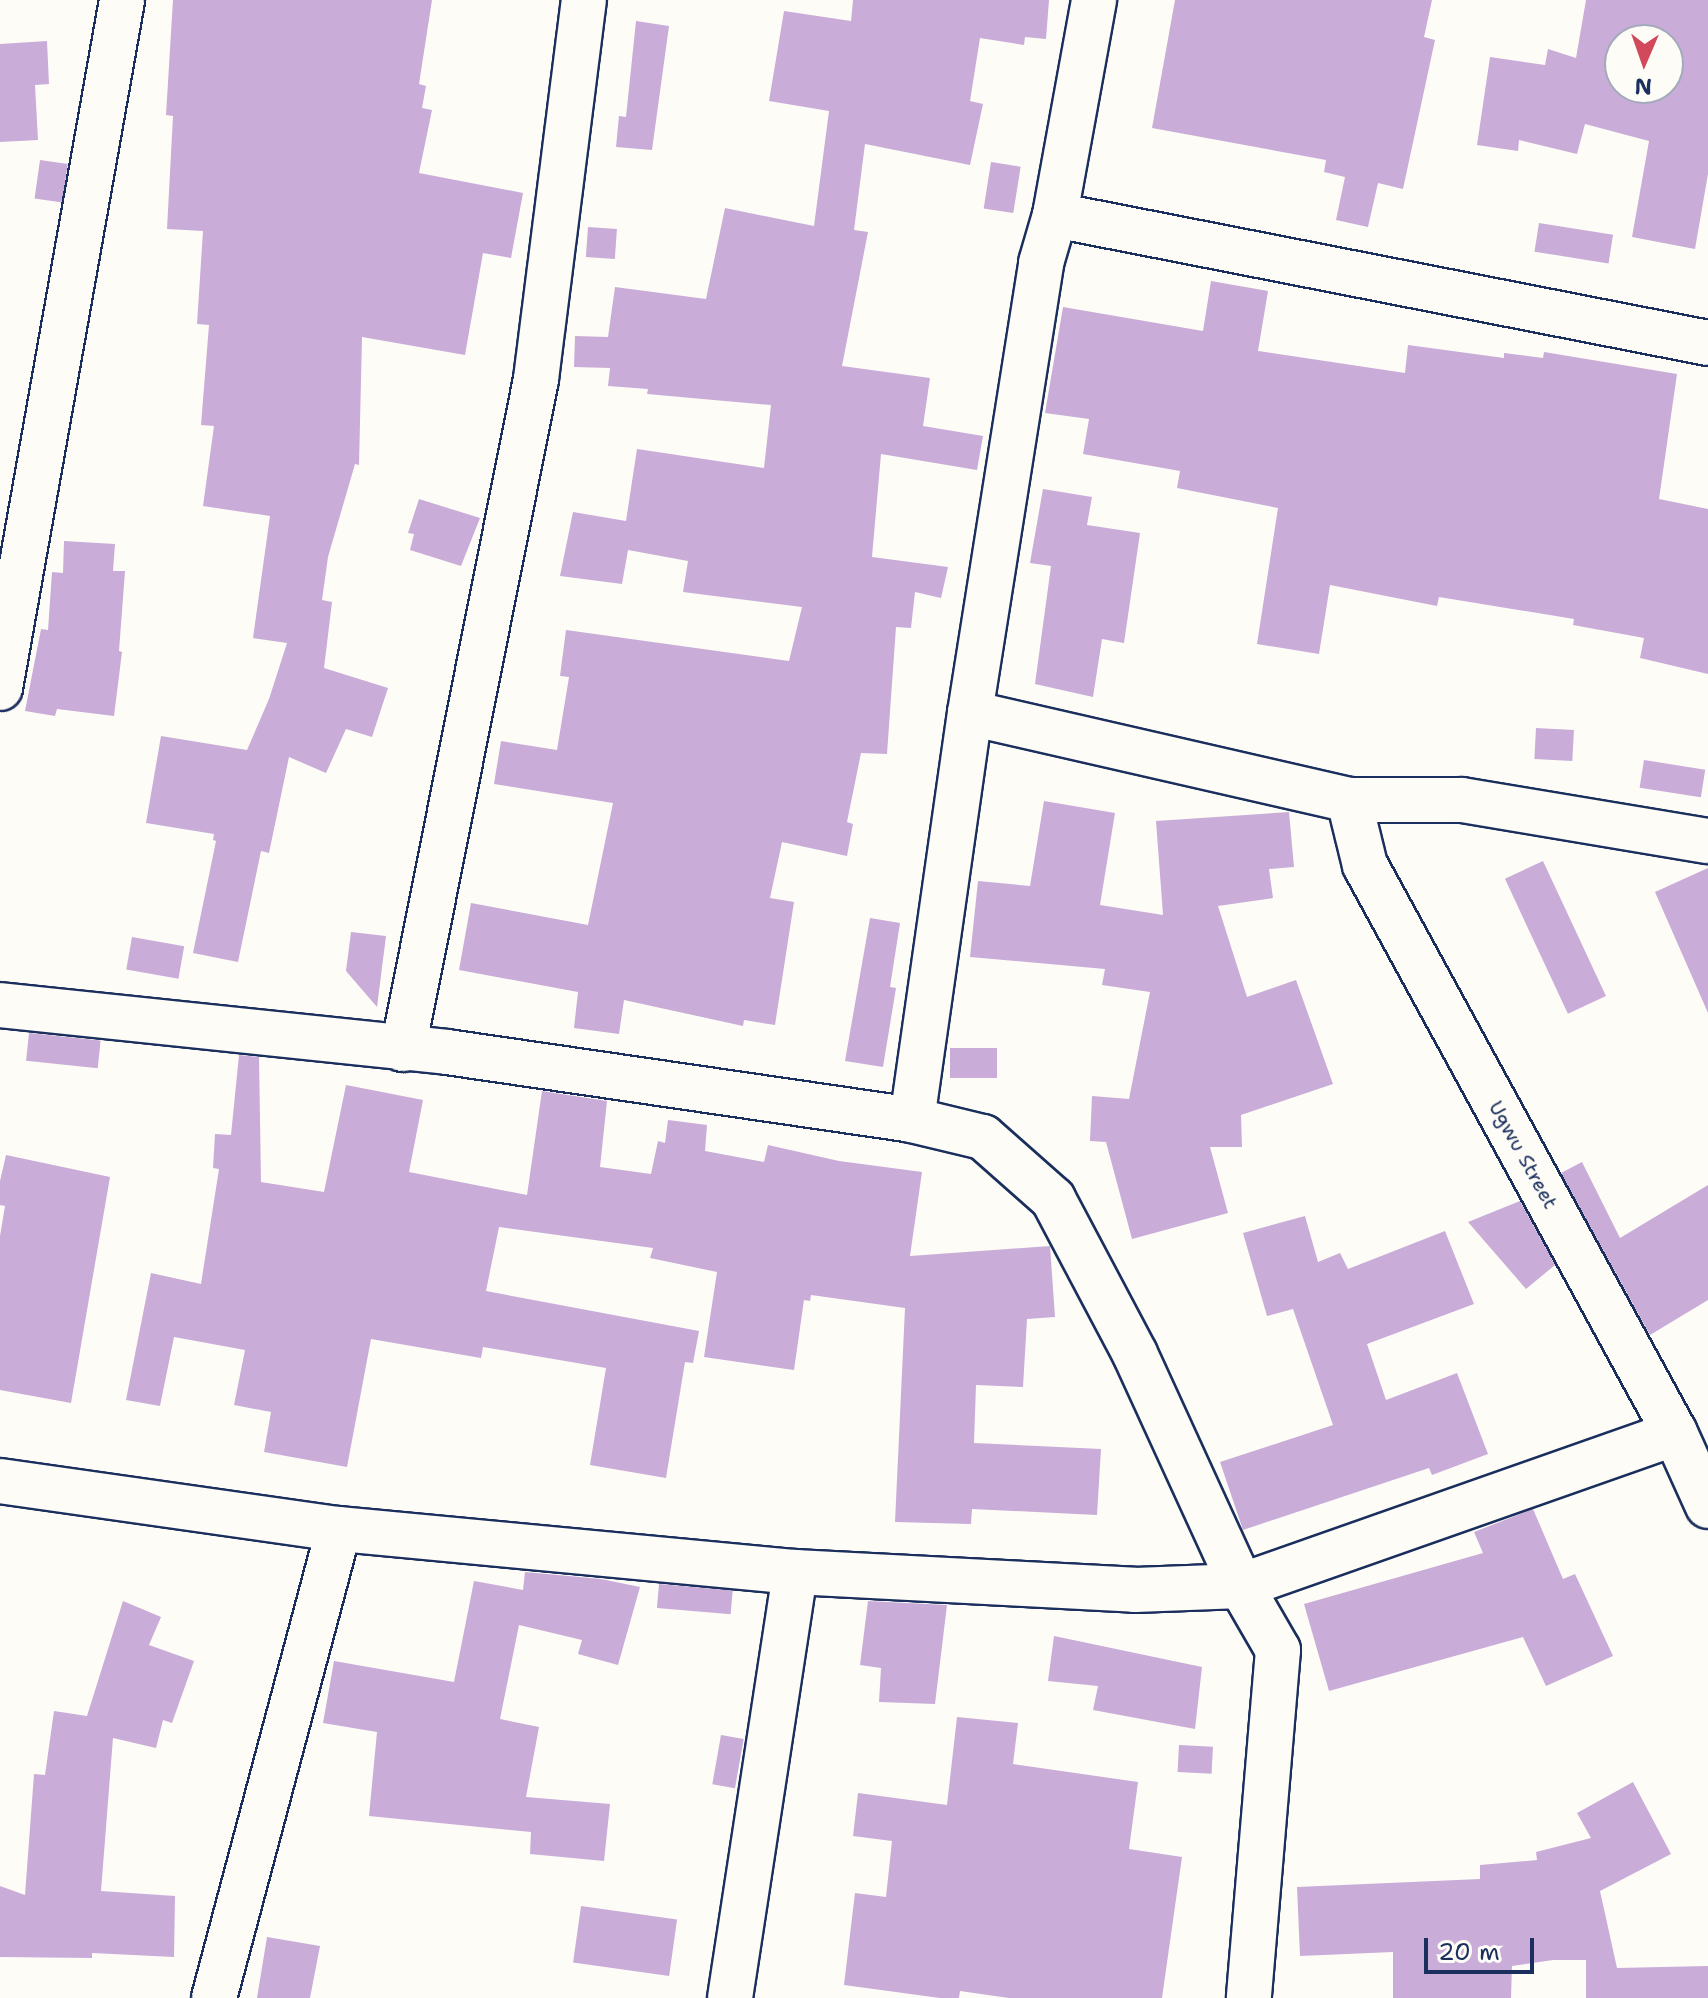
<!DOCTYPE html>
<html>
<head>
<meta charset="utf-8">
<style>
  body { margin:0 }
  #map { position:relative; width:1708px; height:1998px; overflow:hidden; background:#fdfcf7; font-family:"Shantell Sans",sans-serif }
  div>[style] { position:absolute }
  .building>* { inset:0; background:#caacd8; transform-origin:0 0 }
  .roads { filter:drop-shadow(2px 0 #1b2f5e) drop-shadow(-2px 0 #1b2f5e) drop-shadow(0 2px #1b2f5e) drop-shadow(0 -2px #1b2f5e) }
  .minor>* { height:44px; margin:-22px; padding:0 22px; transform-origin:22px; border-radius:22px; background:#fdfcf7 }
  span { translate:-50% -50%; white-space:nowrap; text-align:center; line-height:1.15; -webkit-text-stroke:7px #fdfcf7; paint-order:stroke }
  .street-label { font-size:20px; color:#1b2f5e }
  .north { position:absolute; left:1604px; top:24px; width:80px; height:80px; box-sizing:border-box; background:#fdfcf7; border:2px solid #a3aaba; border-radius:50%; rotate:182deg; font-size:22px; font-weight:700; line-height:32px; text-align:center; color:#1b2f5e }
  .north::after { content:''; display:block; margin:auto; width:28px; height:36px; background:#d1495b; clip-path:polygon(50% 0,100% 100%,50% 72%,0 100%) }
  .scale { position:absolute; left:1424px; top:1938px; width:110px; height:36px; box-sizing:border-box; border:4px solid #1b2f5e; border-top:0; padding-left:10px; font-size:24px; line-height:28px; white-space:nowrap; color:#1b2f5e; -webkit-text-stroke:6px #fdfcf7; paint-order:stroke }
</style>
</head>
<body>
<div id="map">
  <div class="building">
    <div style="clip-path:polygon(173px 0,432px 0,419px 84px,426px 86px,422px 108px,432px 110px,419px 173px,523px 193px,511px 258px,483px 253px,465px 355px,362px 337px,359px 465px,355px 464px,328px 557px,322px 600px,332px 602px,324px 668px,388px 688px,372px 737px,346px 729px,326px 773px,289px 757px,269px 853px,261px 851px,238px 962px,193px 953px,216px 841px,213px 840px,214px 834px,146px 823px,161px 736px,247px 750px,269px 699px,287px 643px,253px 638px,270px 516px,203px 506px,214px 426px,201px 425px,209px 325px,197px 324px,203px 231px,167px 229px,173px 116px,166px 115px)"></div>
    <div style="clip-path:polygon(853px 0,1049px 0,1046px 39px,1025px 37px,1024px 45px,980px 38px,970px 101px,983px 104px,970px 165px,865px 144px,854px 230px,868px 232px,842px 366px,930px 378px,923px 426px,983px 436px,977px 470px,881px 454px,872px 557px,948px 567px,941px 598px,915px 592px,911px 628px,896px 627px,887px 754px,861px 753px,847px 822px,853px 824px,847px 856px,782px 842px,770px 898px,794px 902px,775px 1025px,744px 1020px,743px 1026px,624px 1000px,619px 1034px,574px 1028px,578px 992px,459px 970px,471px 903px,588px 925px,613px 803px,494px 784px,501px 741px,557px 750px,569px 677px,560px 676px,566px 630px,789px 661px,802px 607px,683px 592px,688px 561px,628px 550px,622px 584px,560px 576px,573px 512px,626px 521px,637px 449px,764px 468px,771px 405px,647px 394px,648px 389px,608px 386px,610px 368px,574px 367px,575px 336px,608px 337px,615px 287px,706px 299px,725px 208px,814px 226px,829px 111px,769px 101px,784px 11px,851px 21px)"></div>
    <div style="clip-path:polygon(1175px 0,1432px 0,1424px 37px,1435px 40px,1403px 189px,1378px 183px,1368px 227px,1336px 220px,1345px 177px,1324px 172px,1326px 160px,1152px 128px)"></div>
    <div style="clip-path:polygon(evenodd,1586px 0,1708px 0,1708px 174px,1695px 249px,1632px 237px,1649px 141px,1585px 124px,1577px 154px,1519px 140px,1518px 151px,1477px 145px,1490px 57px,1545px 65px,1548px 49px,1576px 58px,1586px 0,1620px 40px,1668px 40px,1668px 88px,1620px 88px,1620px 40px)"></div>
    <div style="clip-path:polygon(636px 21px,669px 26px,652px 150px,616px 147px,619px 116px,626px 117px)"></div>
    <div style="clip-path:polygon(47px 41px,49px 84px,35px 85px,38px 140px,0 142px,0 44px)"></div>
    <div style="left:40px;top:160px;width:28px;height:39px;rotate:8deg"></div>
    <div style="left:991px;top:162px;width:30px;height:47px;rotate:9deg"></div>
    <div style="left:1539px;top:223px;width:75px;height:29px;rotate:9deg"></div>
    <div style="left:588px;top:227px;width:29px;height:30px;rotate:4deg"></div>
    <div style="clip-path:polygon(1211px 281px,1268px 291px,1258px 351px,1405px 373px,1408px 345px,1504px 358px,1504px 353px,1543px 358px,1544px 352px,1677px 374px,1659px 499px,1708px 509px,1708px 674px,1640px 658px,1644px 638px,1573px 625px,1574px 619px,1439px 597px,1437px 606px,1330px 585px,1319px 654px,1257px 644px,1278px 508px,1177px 488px,1180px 471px,1083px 454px,1089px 419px,1045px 413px,1063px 307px,1203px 331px)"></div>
    <div style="clip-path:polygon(1043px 489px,1092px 497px,1087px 525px,1140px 533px,1124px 643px,1102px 639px,1093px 697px,1035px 684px,1051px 566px,1030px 563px)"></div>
    <div style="clip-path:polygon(419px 499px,480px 518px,461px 566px,410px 550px,414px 534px,408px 533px)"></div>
    <div style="clip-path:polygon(64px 541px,115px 544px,113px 571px,125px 571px,119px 651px,122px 652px,114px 716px,57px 709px,55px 716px,25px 711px,41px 629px,48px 630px,52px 572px,63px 573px)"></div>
    <div style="left:1536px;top:728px;width:38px;height:31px;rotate:3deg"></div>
    <div style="left:1644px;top:760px;width:62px;height:28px;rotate:9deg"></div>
    <div style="clip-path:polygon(1044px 801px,1115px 813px,1100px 905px,1163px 915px,1156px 821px,1289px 812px,1294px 867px,1269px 869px,1273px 898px,1218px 906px,1247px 997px,1296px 980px,1333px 1084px,1241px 1115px,1242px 1147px,1210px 1147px,1228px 1213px,1132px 1239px,1106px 1142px,1090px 1141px,1092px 1096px,1129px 1099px,1150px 992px,1102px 985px,1105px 969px,970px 957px,978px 881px,1030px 886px)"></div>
    <div style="left:1543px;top:861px;width:149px;height:42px;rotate:65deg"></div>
    <div style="clip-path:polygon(1708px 868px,1708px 1013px,1655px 892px)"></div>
    <div style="clip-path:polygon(870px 918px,900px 923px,890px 987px,896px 988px,883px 1067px,845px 1061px)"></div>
    <div style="clip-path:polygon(351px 932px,386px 936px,377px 1007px,346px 971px)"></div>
    <div style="left:132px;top:937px;width:53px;height:33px;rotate:10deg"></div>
    <div style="left:29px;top:1033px;width:72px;height:28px;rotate:6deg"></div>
    <div style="left:950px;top:1048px;width:47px;height:30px"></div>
    <div style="clip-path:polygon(239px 1055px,259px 1057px,261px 1182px,324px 1192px,346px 1085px,423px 1100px,409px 1172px,527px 1195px,542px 1091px,607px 1101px,600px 1167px,651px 1174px,658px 1141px,665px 1143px,668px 1120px,707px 1125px,705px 1151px,764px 1162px,768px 1145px,839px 1161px,922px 1172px,910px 1256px,1050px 1246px,1055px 1317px,1027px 1319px,1023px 1387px,976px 1385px,974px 1443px,1101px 1449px,1097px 1515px,972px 1509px,971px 1524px,895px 1522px,905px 1308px,811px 1295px,810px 1301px,804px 1300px,794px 1370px,704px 1357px,717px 1272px,650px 1258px,653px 1248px,499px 1227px,486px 1291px,699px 1331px,693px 1363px,685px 1362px,666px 1478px,590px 1465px,606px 1368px,483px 1347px,481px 1358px,371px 1339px,347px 1467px,264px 1452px,271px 1412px,234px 1405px,245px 1350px,174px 1337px,160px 1406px,126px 1400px,151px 1273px,201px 1284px,219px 1169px,213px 1168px,215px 1134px,231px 1135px)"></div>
    <div style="clip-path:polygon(6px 1155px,110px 1177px,71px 1403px,0 1390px,0 1236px,5px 1206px,0 1205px,0 1181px)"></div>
    <div style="clip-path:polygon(1582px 1162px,1620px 1238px,1708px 1185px,1708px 1300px,1650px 1335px,1561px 1173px)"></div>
    <div style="clip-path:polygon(1520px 1201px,1555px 1265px,1526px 1289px,1468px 1222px)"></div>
    <div style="clip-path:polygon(1305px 1216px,1318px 1262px,1340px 1253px,1348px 1269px,1445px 1231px,1474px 1304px,1367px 1344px,1386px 1400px,1457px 1373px,1488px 1454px,1432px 1475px,1429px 1468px,1243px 1530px,1220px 1462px,1333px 1425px,1293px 1309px,1267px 1316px,1243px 1233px)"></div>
    <div style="clip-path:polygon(1533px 1509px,1563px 1579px,1575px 1574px,1613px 1656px,1546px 1686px,1523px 1637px,1329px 1691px,1304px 1604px,1483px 1553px,1474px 1532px)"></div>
    <div style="clip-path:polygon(525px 1572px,601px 1579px,640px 1587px,618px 1665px,578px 1654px,582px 1640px,519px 1625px,500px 1719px,539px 1727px,526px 1797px,610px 1804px,604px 1861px,530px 1854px,531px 1832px,369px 1816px,377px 1732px,323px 1723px,334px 1661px,454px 1682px,474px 1581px,523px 1590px)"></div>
    <div style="left:659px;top:1584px;width:74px;height:24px;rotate:5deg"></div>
    <div style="clip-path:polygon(123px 1601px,161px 1617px,149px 1645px,194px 1661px,172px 1723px,163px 1720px,156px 1748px,113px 1738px,101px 1891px,175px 1896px,174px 1957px,92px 1953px,92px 1958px,0 1957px,0 1886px,25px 1895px,34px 1774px,45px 1775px,54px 1711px,87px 1716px)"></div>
    <div style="clip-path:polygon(868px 1601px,947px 1605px,935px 1704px,879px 1702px,881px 1668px,860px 1665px)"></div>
    <div style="clip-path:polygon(1054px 1636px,1202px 1667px,1195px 1729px,1093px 1710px,1098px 1686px,1048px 1681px)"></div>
    <div style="clip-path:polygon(957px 1717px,1018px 1723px,1013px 1764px,1138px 1782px,1129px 1849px,1182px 1857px,1162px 1998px,1009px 1998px,960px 1991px,959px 1998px,940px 1998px,844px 1985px,855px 1893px,886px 1897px,892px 1841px,853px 1836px,858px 1793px,947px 1805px)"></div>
    <div style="left:721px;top:1735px;width:23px;height:50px;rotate:10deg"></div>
    <div style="left:1179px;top:1745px;width:34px;height:27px;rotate:3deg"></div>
    <div style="clip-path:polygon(1633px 1782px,1671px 1854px,1600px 1891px,1617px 1968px,1708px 1966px,1708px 1998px,1586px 1998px,1586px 1960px,1553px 1960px,1512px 1966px,1511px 1998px,1393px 1998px,1393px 1952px,1300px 1956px,1297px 1887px,1480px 1879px,1480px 1865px,1537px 1860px,1536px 1852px,1591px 1838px,1577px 1813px)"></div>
    <div style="left:581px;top:1906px;width:97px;height:57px;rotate:8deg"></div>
    <div style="clip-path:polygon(267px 1937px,320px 1946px,310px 1998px,257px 1998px)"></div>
  </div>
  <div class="roads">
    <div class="minor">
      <div style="left:1055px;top:215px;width:665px;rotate:11.09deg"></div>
      <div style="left:0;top:688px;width:699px;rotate:-79.94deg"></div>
      <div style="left:970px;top:713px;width:389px;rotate:12.9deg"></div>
      <div style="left:1349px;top:800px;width:113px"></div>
      <div style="left:1462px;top:800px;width:249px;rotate:9.5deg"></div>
      <div style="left:1349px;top:800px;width:67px;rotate:76.2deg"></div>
      <div style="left:1365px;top:865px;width:647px;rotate:61.38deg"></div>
      <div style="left:1675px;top:1433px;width:80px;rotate:65.7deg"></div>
      <div style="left:0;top:1005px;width:449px;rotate:6deg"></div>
      <div style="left:447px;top:1052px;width:470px;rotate:8.3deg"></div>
      <div style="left:912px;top:1120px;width:73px;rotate:13.5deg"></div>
      <div style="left:983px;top:1137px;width:94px;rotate:41.5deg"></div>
      <div style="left:1053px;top:1199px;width:175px;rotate:62.1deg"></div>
      <div style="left:1135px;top:1354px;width:255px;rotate:65.4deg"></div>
      <div style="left:1241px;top:1586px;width:74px;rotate:60deg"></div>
      <div style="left:1278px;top:1650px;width:349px;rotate:94.8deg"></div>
      <div style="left:403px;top:1049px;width:683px;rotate:-78.77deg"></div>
      <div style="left:536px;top:379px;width:382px;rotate:-82.8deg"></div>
      <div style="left:912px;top:1120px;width:411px;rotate:-81.9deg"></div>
      <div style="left:970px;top:713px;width:456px;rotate:-81deg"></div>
      <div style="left:1041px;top:263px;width:50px;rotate:-73.7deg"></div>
      <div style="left:1055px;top:215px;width:219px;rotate:-79.7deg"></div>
      <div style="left:0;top:1481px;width:342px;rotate:8.1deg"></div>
      <div style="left:339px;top:1529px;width:458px;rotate:5.4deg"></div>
      <div style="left:795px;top:1572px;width:340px;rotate:3deg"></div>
      <div style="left:1135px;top:1590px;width:106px;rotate:-2.2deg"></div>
      <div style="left:1241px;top:1586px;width:460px;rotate:-19.4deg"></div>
      <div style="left:214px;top:1998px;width:485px;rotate:-75.1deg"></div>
      <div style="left:730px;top:1998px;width:431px;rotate:-81.3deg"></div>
    </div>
  </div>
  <div class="street-label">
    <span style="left:1523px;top:1155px;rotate:61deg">Ugwu Street</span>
  </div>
  <div class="north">N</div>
  <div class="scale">20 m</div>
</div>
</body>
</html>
